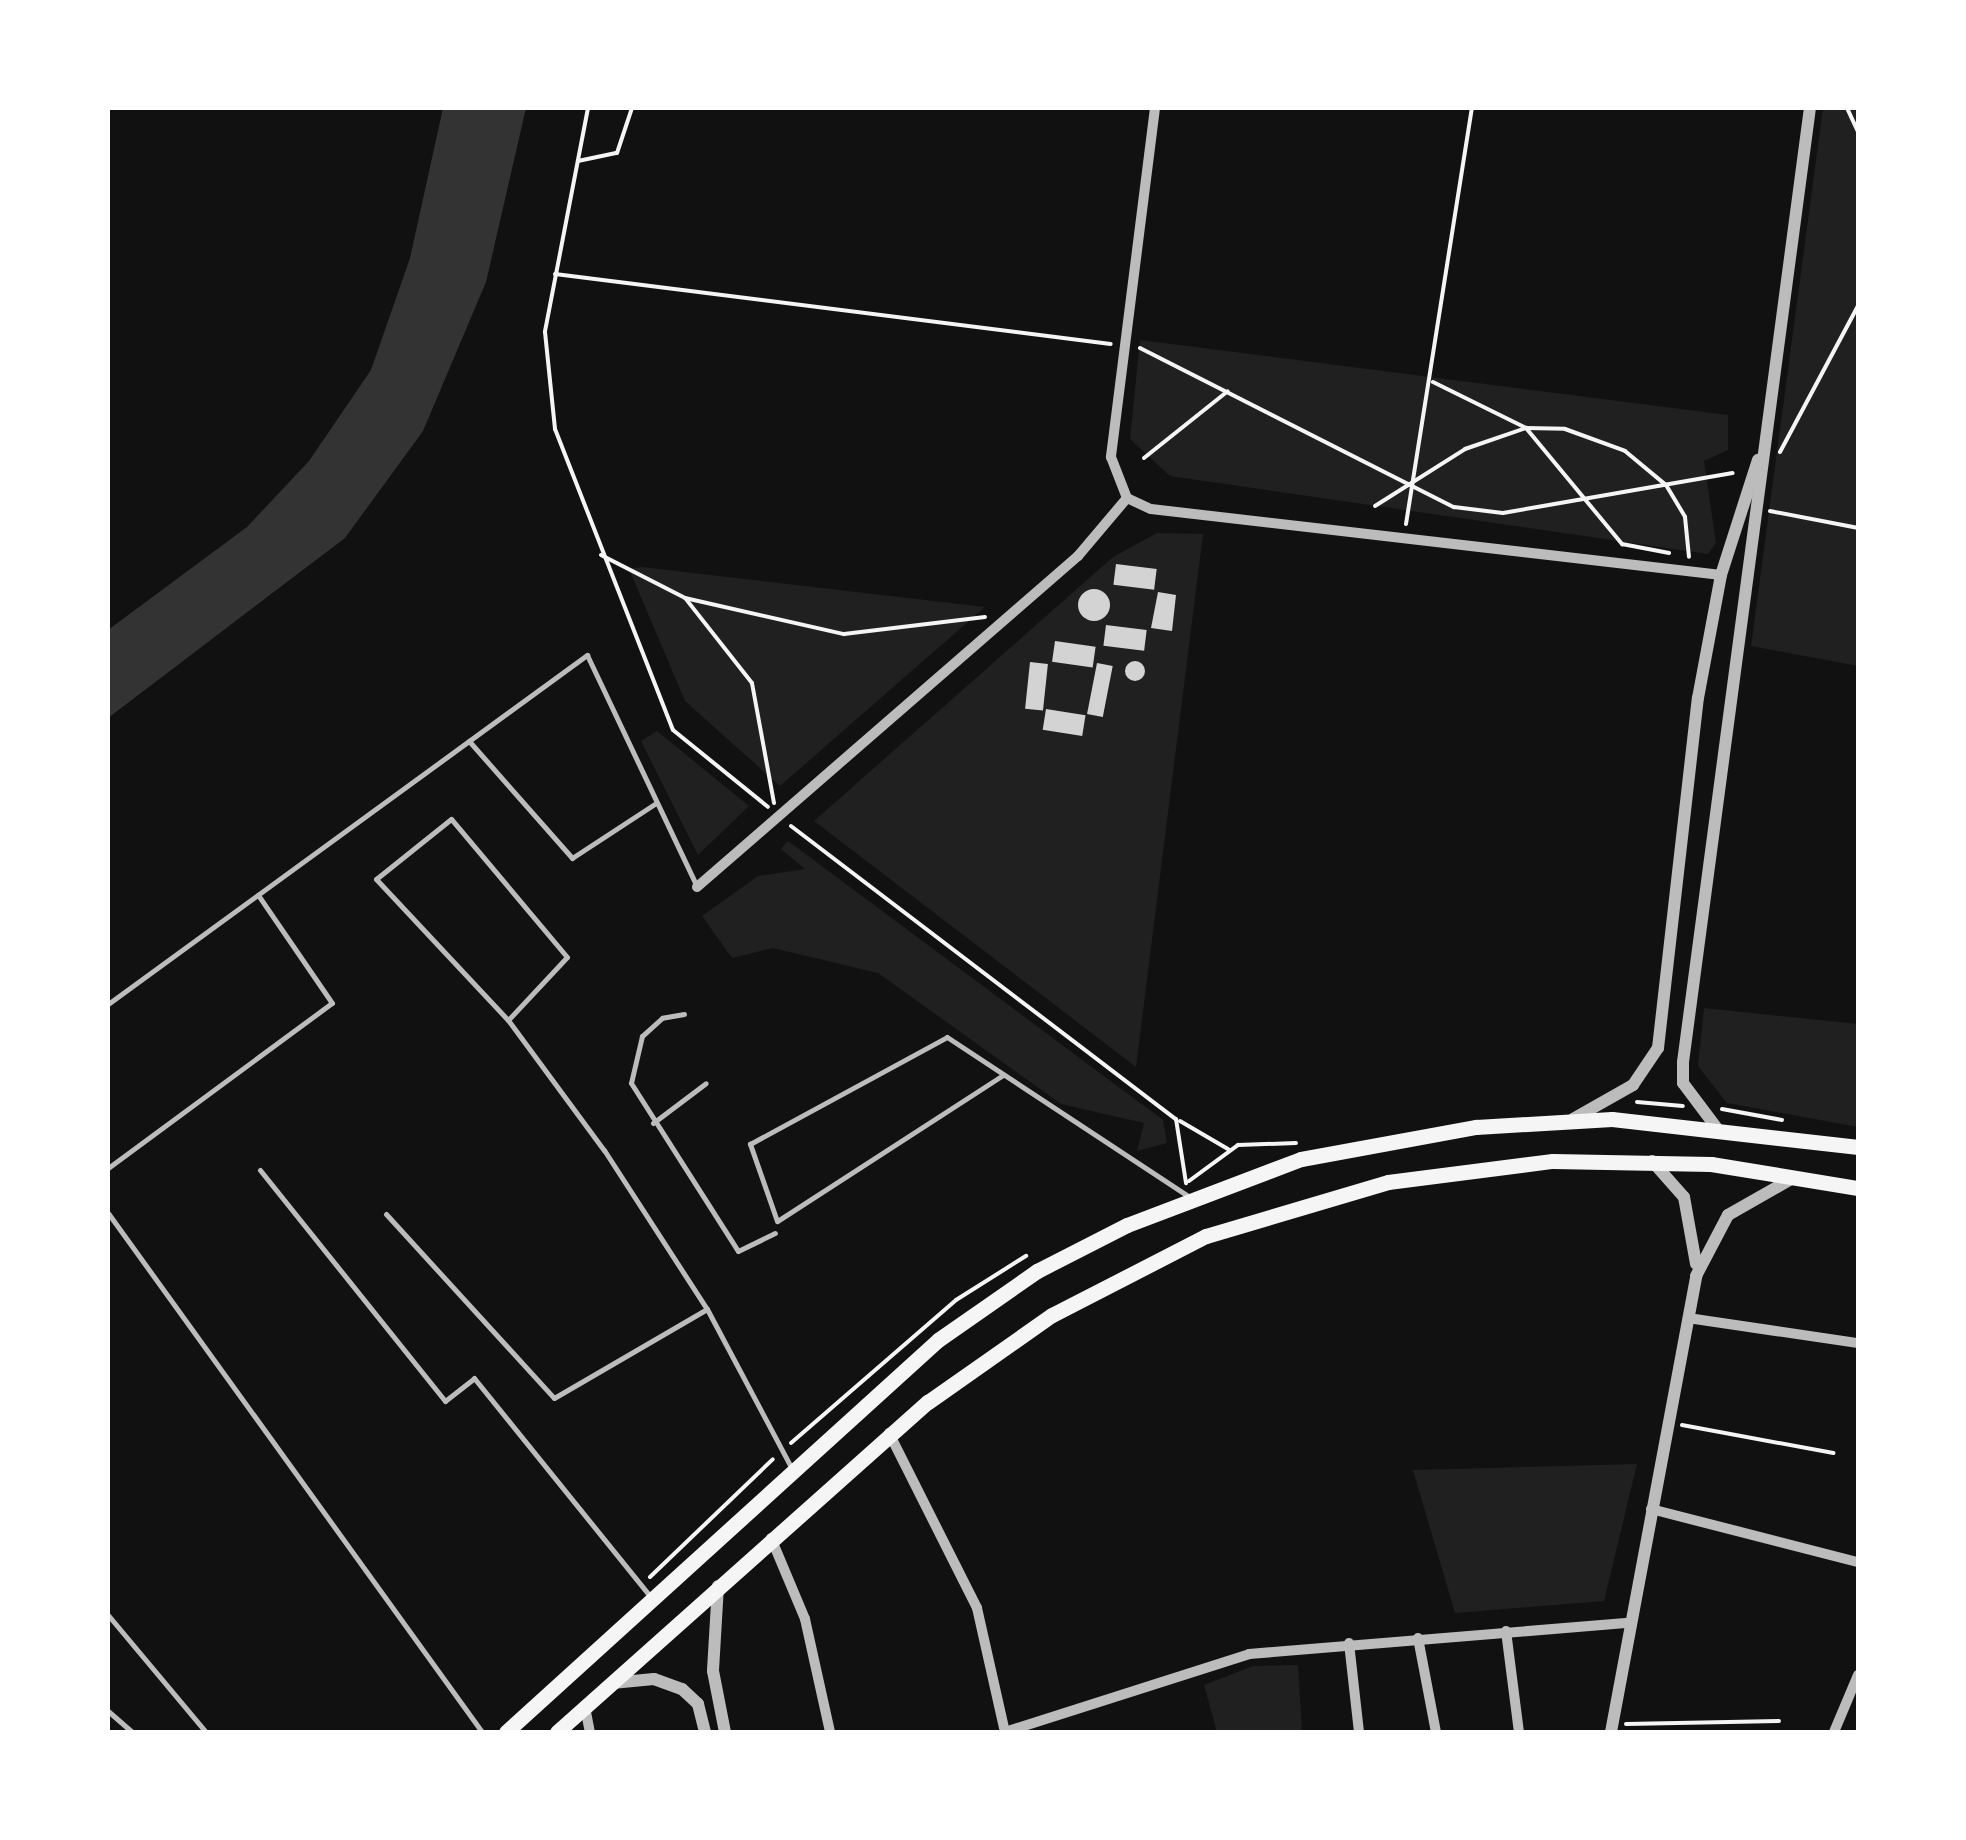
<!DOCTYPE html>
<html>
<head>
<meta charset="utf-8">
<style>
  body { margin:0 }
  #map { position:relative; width:1966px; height:1840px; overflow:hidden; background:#111; font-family:"PT Sans",sans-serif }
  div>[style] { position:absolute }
  .green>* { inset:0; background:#202020 }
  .water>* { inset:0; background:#333 }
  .building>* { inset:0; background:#d3d3d3; transform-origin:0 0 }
  .round { border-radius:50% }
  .path>* { height:4px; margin:-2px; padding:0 2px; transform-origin:2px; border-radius:2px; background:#f5f5f5 }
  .service>* { height:5px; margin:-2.5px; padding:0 2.5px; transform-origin:2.5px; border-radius:2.5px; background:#bcbcbc }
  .minor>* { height:10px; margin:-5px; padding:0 5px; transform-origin:5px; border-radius:5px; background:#bcbcbc }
  .tertiary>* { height:12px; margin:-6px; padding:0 6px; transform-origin:6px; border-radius:6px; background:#bcbcbc }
  .primary>* { height:15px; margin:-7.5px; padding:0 7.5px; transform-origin:7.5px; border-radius:7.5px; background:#f5f5f5 }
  span { translate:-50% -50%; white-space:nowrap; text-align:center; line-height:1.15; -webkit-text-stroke:8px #fff; paint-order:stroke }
  .frame { position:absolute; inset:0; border:110px solid #fff; pointer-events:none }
</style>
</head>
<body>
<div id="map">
  <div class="green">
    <div style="clip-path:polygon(1823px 108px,1858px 108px,1858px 666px,1751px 646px)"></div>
    <div style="clip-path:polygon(1140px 340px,1728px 415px,1728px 450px,1704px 461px,1716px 543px,1708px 554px,1170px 476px,1130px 439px)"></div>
    <div style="clip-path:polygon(1157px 533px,1203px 534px,1136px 1067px,814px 821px,1113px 557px)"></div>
    <div style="clip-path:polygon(629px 569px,642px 567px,985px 607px,780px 786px,685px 701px)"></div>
    <div style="clip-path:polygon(657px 731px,749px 806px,698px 855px,641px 741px)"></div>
    <div style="clip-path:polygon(788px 841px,1163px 1120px,1167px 1143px,1137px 1151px,1144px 1123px,1061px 1104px,878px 973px,773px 948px,732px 958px,702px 916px,758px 876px,805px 869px,781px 849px)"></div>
    <div style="clip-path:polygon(1704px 1008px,1858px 1024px,1858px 1127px,1727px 1103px,1698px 1066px)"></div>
    <div style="clip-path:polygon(1637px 1464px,1604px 1601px,1455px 1613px,1413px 1470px)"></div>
    <div style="clip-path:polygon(1298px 1665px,1302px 1732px,1217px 1732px,1204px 1685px,1253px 1666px)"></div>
  </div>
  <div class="water">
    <div style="clip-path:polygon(443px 108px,526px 108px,486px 282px,423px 431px,345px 538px,108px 718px,108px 630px,247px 527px,309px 461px,371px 370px,410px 258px)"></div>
  </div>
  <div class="building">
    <div style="left:1116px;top:564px;width:41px;height:21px;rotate:7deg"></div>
    <div class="round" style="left:1078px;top:589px;width:32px;height:32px"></div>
    <div style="clip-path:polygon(1158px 592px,1176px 595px,1172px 631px,1151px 628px)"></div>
    <div style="left:1106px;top:625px;width:41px;height:21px;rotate:7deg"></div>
    <div style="left:1055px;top:641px;width:41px;height:21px;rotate:8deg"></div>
    <div class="round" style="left:1125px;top:661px;width:20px;height:20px"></div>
    <div style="left:1030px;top:662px;width:18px;height:47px;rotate:6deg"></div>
    <div style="left:1097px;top:663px;width:16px;height:52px;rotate:11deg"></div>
    <div style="left:1046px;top:709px;width:40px;height:21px;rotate:9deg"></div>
  </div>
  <div class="path">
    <div style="left:588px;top:108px;width:228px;rotate:100.9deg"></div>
    <div style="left:545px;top:332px;width:98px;rotate:84.1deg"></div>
    <div style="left:555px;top:429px;width:323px;rotate:68.6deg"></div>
    <div style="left:673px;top:730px;width:122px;rotate:39deg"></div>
    <div style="left:1847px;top:108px;width:26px;rotate:65deg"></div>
    <div style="left:578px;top:161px;width:40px;rotate:-12deg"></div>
    <div style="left:617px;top:153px;width:47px;rotate:-71.6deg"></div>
    <div style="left:555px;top:274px;width:560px;rotate:7.18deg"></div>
    <div style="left:1140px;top:348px;width:352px;rotate:26.9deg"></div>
    <div style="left:1454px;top:507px;width:49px;rotate:7deg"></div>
    <div style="left:1503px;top:513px;width:233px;rotate:-9.9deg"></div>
    <div style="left:1433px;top:382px;width:104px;rotate:26.3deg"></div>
    <div style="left:1526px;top:428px;width:151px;rotate:50.4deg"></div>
    <div style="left:1622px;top:544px;width:48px;rotate:10.8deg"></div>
    <div style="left:1780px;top:452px;width:166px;rotate:-61.9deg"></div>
    <div style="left:1144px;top:458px;width:107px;rotate:-38.6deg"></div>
    <div style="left:1375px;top:506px;width:107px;rotate:-32.3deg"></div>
    <div style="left:1465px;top:449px;width:65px;rotate:-19deg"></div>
    <div style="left:1526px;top:428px;width:39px;rotate:1deg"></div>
    <div style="left:1565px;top:429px;width:64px;rotate:20.1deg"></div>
    <div style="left:1625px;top:451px;width:53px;rotate:39.7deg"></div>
    <div style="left:1666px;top:485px;width:37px;rotate:59deg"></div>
    <div style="left:1685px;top:517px;width:40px;rotate:84.3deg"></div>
    <div style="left:1770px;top:511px;width:90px;rotate:10.9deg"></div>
    <div style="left:1406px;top:524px;width:421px;rotate:-81deg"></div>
    <div style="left:601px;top:555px;width:94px;rotate:27.1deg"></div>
    <div style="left:774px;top:803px;width:122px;rotate:-100.4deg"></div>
    <div style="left:752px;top:683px;width:108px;rotate:-128.2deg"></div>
    <div style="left:685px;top:598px;width:163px;rotate:12.8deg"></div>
    <div style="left:844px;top:634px;width:142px;rotate:-6.9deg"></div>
    <div style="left:791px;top:826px;width:484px;rotate:37.3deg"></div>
    <div style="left:1176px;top:1119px;width:65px;rotate:81.1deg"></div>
    <div style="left:1637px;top:1102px;width:46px;rotate:5deg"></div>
    <div style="left:1722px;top:1109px;width:61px;rotate:10.4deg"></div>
    <div style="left:1180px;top:1121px;width:56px;rotate:30.3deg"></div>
    <div style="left:1189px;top:1181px;width:61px;rotate:-36.3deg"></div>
    <div style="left:1238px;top:1145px;width:58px;rotate:-2deg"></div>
    <div style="left:1682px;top:1425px;width:154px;rotate:10.5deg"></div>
    <div style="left:791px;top:1443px;width:218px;rotate:-40.9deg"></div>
    <div style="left:956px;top:1300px;width:83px;rotate:-32.2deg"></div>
    <div style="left:650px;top:1577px;width:170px;rotate:-43.8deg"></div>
    <div style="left:1626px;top:1724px;width:153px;rotate:-1.1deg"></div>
  </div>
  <div class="service">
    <div style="left:469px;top:741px;width:156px;rotate:48.6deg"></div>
    <div style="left:572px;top:858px;width:100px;rotate:-33.2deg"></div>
    <div style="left:108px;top:1004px;width:593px;rotate:-36.08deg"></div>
    <div style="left:587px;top:655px;width:255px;rotate:64.6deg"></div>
    <div style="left:684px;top:1014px;width:22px;rotate:170deg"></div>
    <div style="left:662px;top:1018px;width:27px;rotate:138deg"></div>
    <div style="left:642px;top:1036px;width:48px;rotate:103.2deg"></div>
    <div style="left:631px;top:1083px;width:199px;rotate:57.5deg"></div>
    <div style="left:738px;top:1251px;width:41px;rotate:-25.9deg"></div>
    <div style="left:508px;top:1020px;width:86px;rotate:-46.9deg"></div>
    <div style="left:567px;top:957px;width:180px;rotate:-130deg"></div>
    <div style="left:451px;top:819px;width:96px;rotate:141.3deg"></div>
    <div style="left:376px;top:879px;width:193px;rotate:46.9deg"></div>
    <div style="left:508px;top:1020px;width:162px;rotate:53.6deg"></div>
    <div style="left:604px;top:1150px;width:189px;rotate:57.1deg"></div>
    <div style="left:707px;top:1309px;width:181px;rotate:62deg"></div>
    <div style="left:1003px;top:1075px;width:269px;rotate:147.1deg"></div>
    <div style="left:777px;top:1221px;width:82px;rotate:-109.3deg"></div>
    <div style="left:750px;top:1144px;width:224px;rotate:-28.5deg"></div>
    <div style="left:947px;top:1037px;width:289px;rotate:33.4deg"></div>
    <div style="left:653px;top:1123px;width:66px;rotate:-37deg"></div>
    <div style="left:108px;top:1168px;width:278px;rotate:-36.4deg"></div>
    <div style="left:332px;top:1003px;width:131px;rotate:-124.4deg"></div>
    <div style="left:260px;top:1170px;width:296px;rotate:51.3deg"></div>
    <div style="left:445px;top:1401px;width:37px;rotate:-38deg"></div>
    <div style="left:474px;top:1378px;width:279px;rotate:51.1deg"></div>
    <div style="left:108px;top:1213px;width:640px;rotate:54.22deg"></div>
    <div style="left:386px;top:1214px;width:249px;rotate:47.6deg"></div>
    <div style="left:554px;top:1398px;width:177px;rotate:-30.2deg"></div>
    <div style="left:108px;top:1615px;width:153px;rotate:50.1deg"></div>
    <div style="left:108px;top:1711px;width:32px;rotate:41deg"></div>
  </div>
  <div class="minor">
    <div style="left:1155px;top:108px;width:352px;rotate:97.2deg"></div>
    <div style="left:1111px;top:457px;width:44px;rotate:68.7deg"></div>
    <div style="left:1127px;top:498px;width:26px;rotate:25deg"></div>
    <div style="left:1151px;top:509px;width:574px;rotate:6.6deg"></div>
    <div style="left:697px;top:887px;width:505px;rotate:-40.98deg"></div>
    <div style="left:1078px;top:556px;width:76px;rotate:-49.8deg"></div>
    <div style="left:1688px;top:1318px;width:172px;rotate:8.4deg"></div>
    <div style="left:889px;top:1433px;width:196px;rotate:63.3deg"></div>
    <div style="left:977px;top:1608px;width:127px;rotate:77.3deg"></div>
    <div style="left:1651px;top:1509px;width:214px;rotate:14.4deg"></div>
    <div style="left:771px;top:1538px;width:88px;rotate:67.2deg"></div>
    <div style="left:805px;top:1619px;width:116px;rotate:77.5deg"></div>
    <div style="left:1506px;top:1631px;width:102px;rotate:82.7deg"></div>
    <div style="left:1418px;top:1638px;width:96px;rotate:79.2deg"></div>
    <div style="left:1349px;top:1643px;width:90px;rotate:83.6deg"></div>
    <div style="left:585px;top:1707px;width:25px;rotate:79deg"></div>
    <div style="left:1005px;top:1732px;width:256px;rotate:-17.7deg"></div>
    <div style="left:1249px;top:1654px;width:381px;rotate:-4.7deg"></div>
    <div style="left:1834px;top:1732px;width:62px;rotate:-67.2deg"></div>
  </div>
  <div class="tertiary">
    <div style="left:1573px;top:1119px;width:69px;rotate:-29.5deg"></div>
    <div style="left:1633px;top:1085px;width:45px;rotate:-56deg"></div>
    <div style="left:1658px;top:1048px;width:352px;rotate:-83.5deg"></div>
    <div style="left:1698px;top:698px;width:125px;rotate:-79.4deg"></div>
    <div style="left:1721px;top:575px;width:121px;rotate:-72.2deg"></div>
    <div style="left:1716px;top:1127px;width:55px;rotate:-126.9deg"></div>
    <div style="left:1683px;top:1083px;width:21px;rotate:-90deg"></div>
    <div style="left:1683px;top:1062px;width:962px;rotate:-82.42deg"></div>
    <div style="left:1652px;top:1161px;width:48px;rotate:48.4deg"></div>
    <div style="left:1684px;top:1197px;width:68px;rotate:79.8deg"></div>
    <div style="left:718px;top:1586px;width:85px;rotate:93.4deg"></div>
    <div style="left:713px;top:1671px;width:62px;rotate:78.9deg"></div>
    <div style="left:612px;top:1683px;width:42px;rotate:-5.4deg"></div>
    <div style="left:654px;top:1679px;width:30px;rotate:20deg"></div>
    <div style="left:682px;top:1689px;width:22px;rotate:43deg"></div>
    <div style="left:698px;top:1704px;width:29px;rotate:76deg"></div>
    <div style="left:1611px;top:1732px;width:464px;rotate:-79.4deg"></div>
    <div style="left:1696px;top:1276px;width:69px;rotate:-62.3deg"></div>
    <div style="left:1728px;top:1215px;width:73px;rotate:-29.7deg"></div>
  </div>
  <div class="primary">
    <div style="left:506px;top:1732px;width:583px;rotate:-42.22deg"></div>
    <div style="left:938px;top:1340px;width:121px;rotate:-34.9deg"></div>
    <div style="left:1037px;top:1271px;width:101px;rotate:-27.1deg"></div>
    <div style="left:1127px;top:1225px;width:186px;rotate:-20.8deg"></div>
    <div style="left:1301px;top:1159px;width:178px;rotate:-10.4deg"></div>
    <div style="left:1476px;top:1127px;width:136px;rotate:-3.4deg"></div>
    <div style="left:1612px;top:1119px;width:248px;rotate:6.5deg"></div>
    <div style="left:557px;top:1732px;width:497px;rotate:-41.7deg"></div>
    <div style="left:928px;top:1402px;width:151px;rotate:-35.1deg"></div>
    <div style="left:1052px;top:1315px;width:173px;rotate:-27.2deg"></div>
    <div style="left:1206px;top:1236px;width:190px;rotate:-16.5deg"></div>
    <div style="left:1388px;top:1182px;width:166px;rotate:-7.3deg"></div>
    <div style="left:1553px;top:1161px;width:158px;rotate:1.1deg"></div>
    <div style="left:1711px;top:1164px;width:149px;rotate:9.3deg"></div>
  </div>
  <div class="frame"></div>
</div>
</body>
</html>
